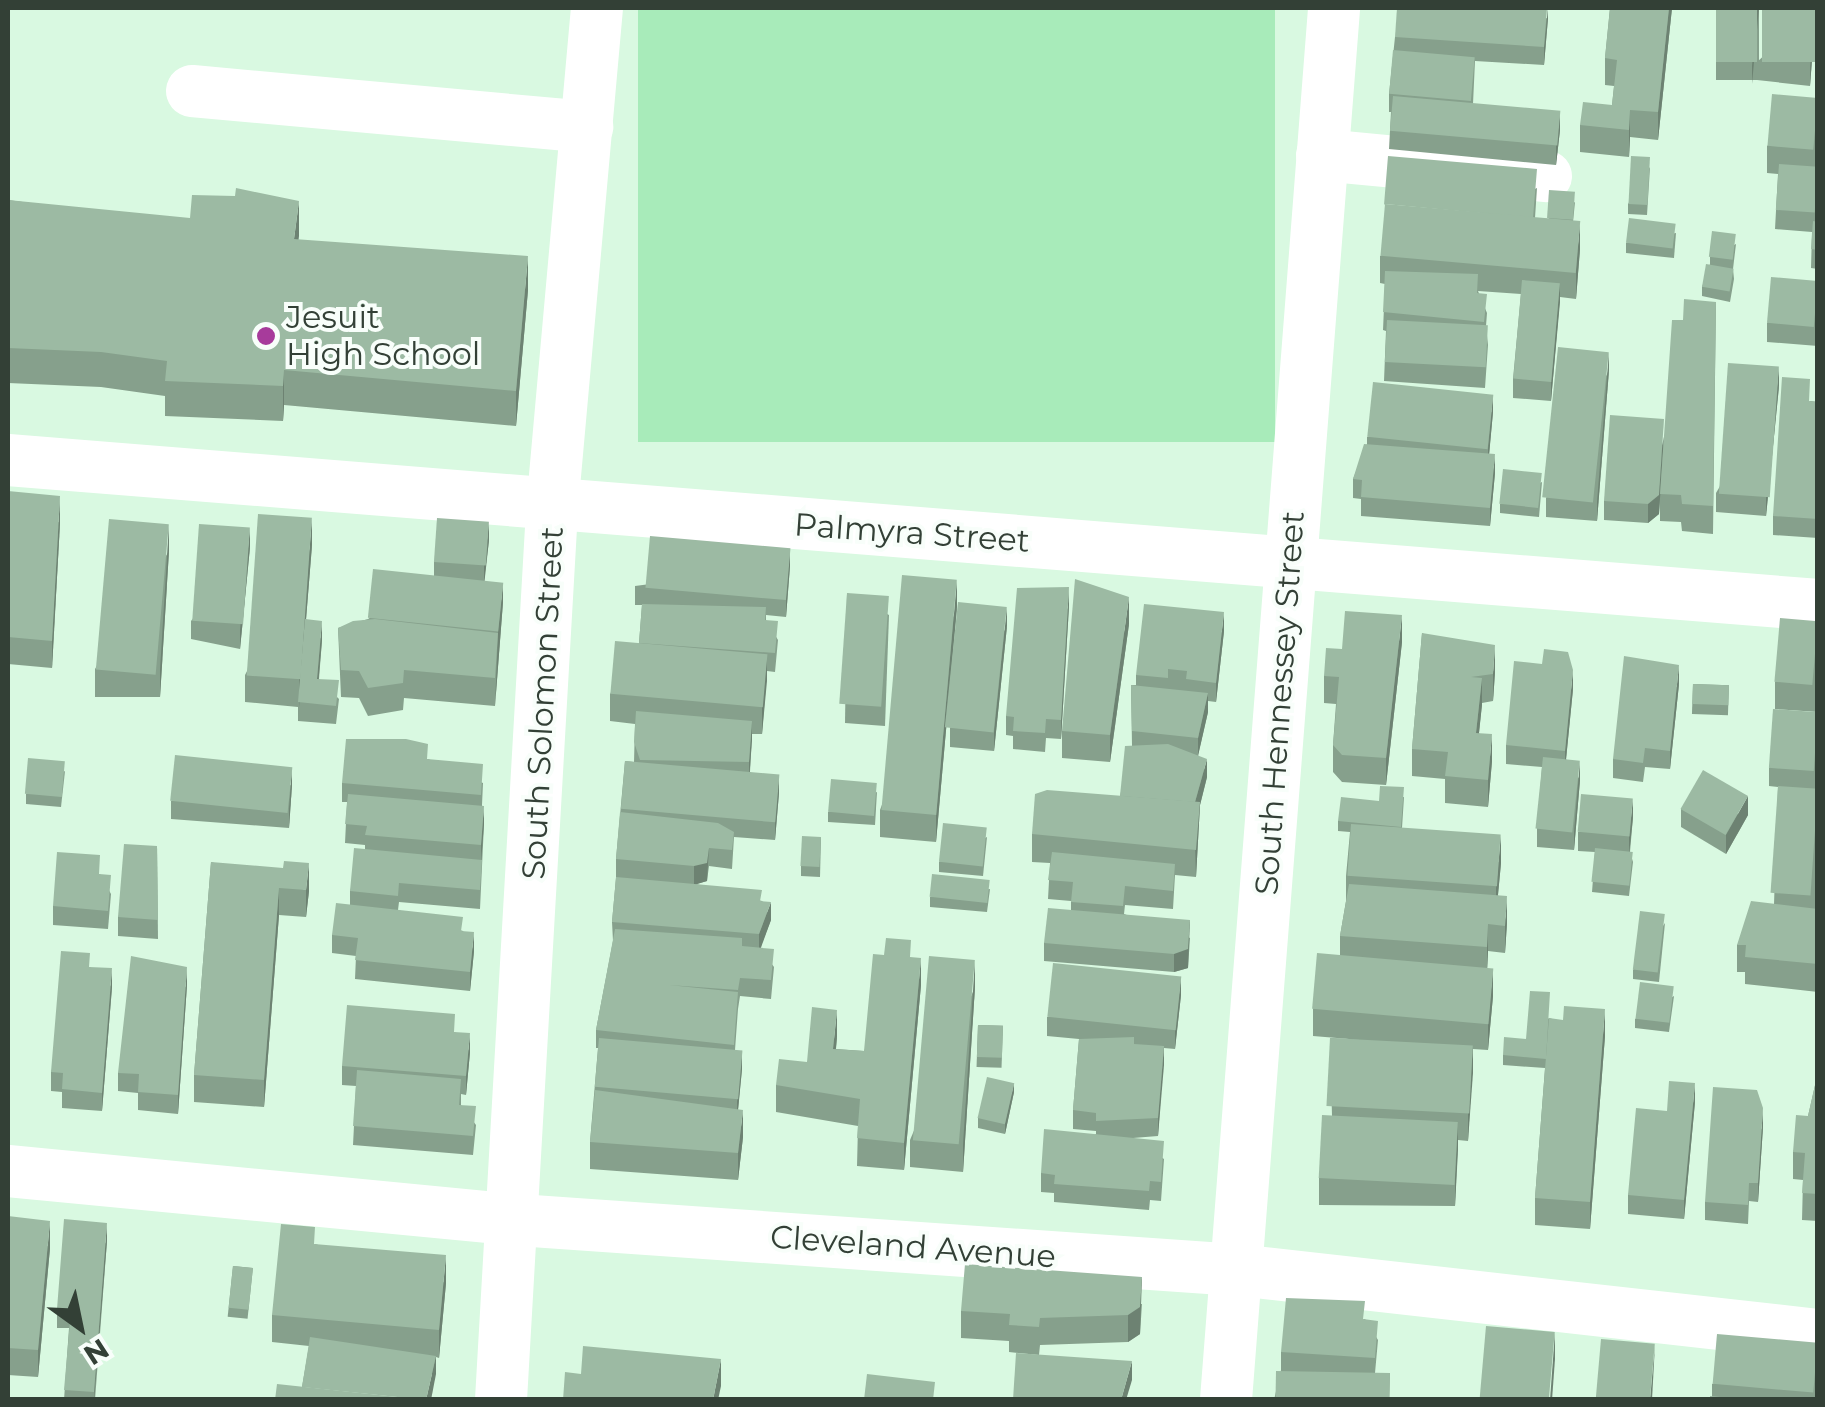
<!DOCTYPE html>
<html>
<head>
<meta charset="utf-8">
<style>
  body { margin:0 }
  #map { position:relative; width:1825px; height:1407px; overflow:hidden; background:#d9f9e1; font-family:Montserrat,sans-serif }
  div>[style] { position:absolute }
  .green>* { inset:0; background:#a8ebba; transform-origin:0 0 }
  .minor>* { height:52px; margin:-26px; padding:0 26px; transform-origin:26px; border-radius:26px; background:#fff }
  .wall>* { inset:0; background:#86a08c; transform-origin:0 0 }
  .shaded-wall>* { inset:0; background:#6d8272 }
  .building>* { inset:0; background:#9cbaa3; transform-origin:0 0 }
  .dots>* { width:28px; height:28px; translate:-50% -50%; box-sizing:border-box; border:5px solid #f8fefa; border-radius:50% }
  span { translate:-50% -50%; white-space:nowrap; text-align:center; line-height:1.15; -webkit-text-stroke:8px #f8fefa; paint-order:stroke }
  .poi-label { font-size:32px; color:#334036 }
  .left { translate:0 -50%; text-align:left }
  .street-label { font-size:32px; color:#334036 }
  .frame { position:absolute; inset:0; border:10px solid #334036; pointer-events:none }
  .north { position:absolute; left:30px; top:1277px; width:100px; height:100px; -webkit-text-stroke:8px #f8fefa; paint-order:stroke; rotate:147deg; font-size:28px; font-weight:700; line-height:40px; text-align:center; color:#334036 }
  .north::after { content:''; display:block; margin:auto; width:35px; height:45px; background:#334036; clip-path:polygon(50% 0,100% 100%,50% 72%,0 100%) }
</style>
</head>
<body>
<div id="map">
  <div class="green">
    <div style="left:638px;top:8px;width:637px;height:434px"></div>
  </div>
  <div class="minor">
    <div style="left:192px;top:91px;width:397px;rotate:5.2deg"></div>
    <div style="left:1322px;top:155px;width:225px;rotate:5.4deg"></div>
    <div style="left:8px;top:460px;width:1816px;rotate:4.58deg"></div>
    <div style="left:8px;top:1171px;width:512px;rotate:5.49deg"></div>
    <div style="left:518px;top:1220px;width:721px;rotate:3.98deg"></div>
    <div style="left:1237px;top:1270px;width:585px;rotate:6.38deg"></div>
    <div style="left:501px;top:1400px;width:892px;rotate:-86.72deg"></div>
    <div style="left:552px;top:509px;width:503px;rotate:-84.87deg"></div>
    <div style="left:1226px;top:1400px;width:1396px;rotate:-85.56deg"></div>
  </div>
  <div class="wall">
    <div style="clip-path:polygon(1610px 8px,1672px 8px,1658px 140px,1630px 137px,1629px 157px,1580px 152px,1580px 125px,1612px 105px,1614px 86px,1605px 85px,1605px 58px)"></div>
    <div style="left:1716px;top:8px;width:43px;height:72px"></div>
    <div style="clip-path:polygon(1816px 8px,1810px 86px,1757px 80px,1757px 62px)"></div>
    <div style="clip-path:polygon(1548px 18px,1544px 65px,1475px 61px,1473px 104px,1560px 130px,1556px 165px,1389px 149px,1391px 112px,1389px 112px,1389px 94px,1395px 37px)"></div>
    <div style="clip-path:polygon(1818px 98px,1818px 269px,1811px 268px,1812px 232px,1775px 229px,1778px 174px,1767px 173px,1767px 146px)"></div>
    <div style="clip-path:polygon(1650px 167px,1647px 215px,1628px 214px,1628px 204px)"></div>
    <div style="clip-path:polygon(1537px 188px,1535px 218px,1548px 219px,1575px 202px,1573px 222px,1580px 249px,1576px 299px,1560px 297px,1551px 401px,1513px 398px,1513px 379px,1521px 294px,1478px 291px,1487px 313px,1486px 326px,1488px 345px,1485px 388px,1384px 381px,1386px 331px,1383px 330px,1385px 284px,1380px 283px,1380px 256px)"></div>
    <div style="clip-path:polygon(8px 200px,298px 240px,528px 290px,516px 426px,284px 405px,283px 421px,165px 416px,165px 396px,101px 387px,8px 383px)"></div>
    <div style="clip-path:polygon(1676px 233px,1674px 258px,1626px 253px,1626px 243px)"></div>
    <div style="clip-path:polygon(1736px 244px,1733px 269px,1734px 279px,1730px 302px,1702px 296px,1702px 287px,1710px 264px,1710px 257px)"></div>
    <div style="clip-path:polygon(1818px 281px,1818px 346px,1767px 342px,1767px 323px)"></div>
    <div style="clip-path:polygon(1716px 302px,1713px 534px,1682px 531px,1681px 522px,1660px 521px,1660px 500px,1659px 514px,1648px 523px,1604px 520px,1604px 501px,1663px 446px,1683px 320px)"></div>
    <div style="clip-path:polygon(1609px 370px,1597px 521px,1546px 517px,1546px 498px)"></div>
    <div style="clip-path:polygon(1779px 386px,1766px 516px,1716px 512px,1716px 493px)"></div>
    <div style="clip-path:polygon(1810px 401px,1818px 402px,1818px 538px,1773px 535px,1773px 516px)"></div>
    <div style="clip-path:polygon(1493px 412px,1489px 454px,1495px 473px,1490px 526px,1361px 516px,1361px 499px,1353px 498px,1353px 479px,1367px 444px,1367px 437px)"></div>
    <div style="clip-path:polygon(1542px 482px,1539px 517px,1500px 513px,1500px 504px)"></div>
    <div style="clip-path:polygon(8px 491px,60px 523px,52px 668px,8px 664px)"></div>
    <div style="clip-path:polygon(489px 540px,484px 581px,503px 602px,495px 706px,404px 698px,403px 710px,368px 716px,359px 698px,341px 697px,338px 628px,368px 619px,434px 576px,434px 562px)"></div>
    <div style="clip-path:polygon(312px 545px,306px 619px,322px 640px,319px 679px,339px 699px,336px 724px,298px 721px,298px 707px,245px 702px,245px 675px)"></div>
    <div style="clip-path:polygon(250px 547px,240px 649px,191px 639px,191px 621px)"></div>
    <div style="clip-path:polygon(169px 551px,160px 697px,95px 697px,95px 669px)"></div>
    <div style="clip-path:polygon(790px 566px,786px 617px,766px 615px,766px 620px,778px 640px,775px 672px,767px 671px,762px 734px,752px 734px,750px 772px,779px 793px,775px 840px,734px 837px,732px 869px,709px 866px,707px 881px,696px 884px,762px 901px,771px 920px,760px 948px,774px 967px,771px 999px,740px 996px,738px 1009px,735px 1050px,742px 1069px,738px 1109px,743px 1137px,738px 1180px,590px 1169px,590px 1142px,598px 1048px,596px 1048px,596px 1030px,613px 941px,612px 922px,616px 878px,616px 859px,625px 761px,634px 762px,635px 724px,610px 721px,610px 694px,639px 643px,642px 605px,635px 605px,635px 586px)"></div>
    <div style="clip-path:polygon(847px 593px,889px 615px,885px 726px,845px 723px)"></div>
    <div style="clip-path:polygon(1069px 606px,1061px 739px,1046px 738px,1045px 752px,1013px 749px,1013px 736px,1006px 735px,1006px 716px)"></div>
    <div style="clip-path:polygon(957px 607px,936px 842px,880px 837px,880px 810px)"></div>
    <div style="clip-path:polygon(1818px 621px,1818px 712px,1775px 709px,1775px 682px)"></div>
    <div style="clip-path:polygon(1129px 624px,1110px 762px,1062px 758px,1062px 731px)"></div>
    <div style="clip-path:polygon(1007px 626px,994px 751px,950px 747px,950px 728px)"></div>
    <div style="clip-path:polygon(1224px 631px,1216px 702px,1208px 701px,1208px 712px,1198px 755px,1207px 777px,1200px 805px,1196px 877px,1175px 875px,1173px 909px,1125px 905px,1124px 914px,1190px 938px,1188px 968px,1174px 972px,1044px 961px,1044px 943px,1071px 910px,1071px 901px,1048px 899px,1050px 863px,1032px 862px,1032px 834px,1120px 796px,1132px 746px,1131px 685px,1136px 685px,1136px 675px)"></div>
    <div style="clip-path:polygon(1422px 633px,1495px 672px,1493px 701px,1482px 703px,1479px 733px,1492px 761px,1488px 807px,1445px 803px,1445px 779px,1412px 776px,1412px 749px)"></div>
    <div style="clip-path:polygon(1402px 642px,1386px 785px,1342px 782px,1333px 772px,1333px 745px,1336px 704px,1324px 703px,1324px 676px,1342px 649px)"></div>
    <div style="clip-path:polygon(1679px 684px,1670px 769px,1645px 767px,1643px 782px,1613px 778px,1613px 759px)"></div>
    <div style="left:1693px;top:684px;width:36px;height:30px;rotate:2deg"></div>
    <div style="clip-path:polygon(1573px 689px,1566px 759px,1580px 780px,1574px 850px,1537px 847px,1537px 829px,1542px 767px,1506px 764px,1506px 745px)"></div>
    <div style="clip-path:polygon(1818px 712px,1818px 992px,1745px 984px,1745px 972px,1737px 972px,1737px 945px,1774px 904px,1778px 787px,1769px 786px,1769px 768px)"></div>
    <div style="clip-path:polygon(428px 759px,483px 783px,482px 805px,484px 824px,480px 909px,399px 902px,398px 910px,463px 931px,474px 951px,470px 991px,355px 979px,356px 956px,332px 953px,332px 935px,350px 905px,350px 891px,365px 849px,365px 845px,345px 843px,347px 802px,342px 802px,342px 783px)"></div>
    <div style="clip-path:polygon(65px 771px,61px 807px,26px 804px,26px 794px)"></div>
    <div style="clip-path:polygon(292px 785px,289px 828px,171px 819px,171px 801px)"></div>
    <div style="clip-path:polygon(877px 792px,875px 825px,828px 822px,828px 812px)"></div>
    <div style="clip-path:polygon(1404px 797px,1402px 828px,1501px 863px,1498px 895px,1507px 923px,1505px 953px,1488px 951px,1487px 968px,1493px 996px,1488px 1050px,1473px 1049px,1468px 1141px,1458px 1140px,1455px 1206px,1319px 1205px,1319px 1178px,1332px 1116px,1330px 1038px,1361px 1040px,1313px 1036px,1313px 1009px,1340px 955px,1340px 936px,1346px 901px,1346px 876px,1350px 832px,1338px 831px,1338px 821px,1379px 801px)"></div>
    <div style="clip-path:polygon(1681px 809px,1748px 815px,1726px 854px,1681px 827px)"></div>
    <div style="clip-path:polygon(1633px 817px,1630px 852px,1633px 862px,1629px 896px,1592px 892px,1595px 852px,1578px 851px,1578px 832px)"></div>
    <div style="clip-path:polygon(821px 837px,820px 877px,801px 876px,801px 866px)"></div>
    <div style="clip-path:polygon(987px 837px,983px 876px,939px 872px,939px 862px)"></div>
    <div style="clip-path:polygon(157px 846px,158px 939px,118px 936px,118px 917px)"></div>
    <div style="clip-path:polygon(211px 862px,309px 891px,306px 917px,279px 915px,264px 1107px,194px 1102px,194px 1075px)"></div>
    <div style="clip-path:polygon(100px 874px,111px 894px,108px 929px,53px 925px,53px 906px)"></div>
    <div style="clip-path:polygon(990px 889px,987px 912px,930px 907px,930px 897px)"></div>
    <div style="clip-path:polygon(1665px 923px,1659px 982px,1633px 979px,1633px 970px)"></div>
    <div style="clip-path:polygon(911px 958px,921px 985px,904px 1170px,857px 1166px,858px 1126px,776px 1112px,776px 1085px,807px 1062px,837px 1037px,836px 1049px,864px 1051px)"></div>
    <div style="clip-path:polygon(90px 967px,112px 987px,102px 1111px,62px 1108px,62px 1092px,51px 1091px,51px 1072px)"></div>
    <div style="clip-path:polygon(187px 985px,178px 1114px,138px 1110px,138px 1093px,118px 1091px,118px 1073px)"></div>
    <div style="clip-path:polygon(975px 987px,963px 1172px,910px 1167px,910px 1140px)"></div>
    <div style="clip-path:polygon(1181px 995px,1175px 1049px,1164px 1048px,1158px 1136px,1133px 1138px,1164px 1159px,1161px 1201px,1150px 1200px,1149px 1210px,1054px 1202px,1054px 1193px,1041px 1192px,1041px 1173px,1096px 1134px,1096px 1131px,1073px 1129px,1073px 1110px,1079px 1039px,1047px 1036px,1047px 1017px)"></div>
    <div style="clip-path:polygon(1674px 996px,1669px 1032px,1635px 1028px,1635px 1019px)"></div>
    <div style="clip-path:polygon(1549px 1018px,1605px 1036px,1590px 1229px,1535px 1225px,1535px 1198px,1545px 1068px,1503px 1065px,1503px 1055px,1526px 1039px)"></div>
    <div style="left:978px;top:1025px;width:25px;height:42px;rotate:2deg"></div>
    <div style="clip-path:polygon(455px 1032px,470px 1052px,466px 1095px,461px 1094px,461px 1105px,476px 1125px,473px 1155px,353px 1145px,356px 1086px,342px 1085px,342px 1066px)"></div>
    <div style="clip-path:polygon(1818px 1072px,1818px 1221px,1802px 1220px,1803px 1180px,1793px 1179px,1793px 1152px,1808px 1116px)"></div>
    <div style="clip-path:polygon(1014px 1092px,1005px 1134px,978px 1128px,978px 1118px)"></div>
    <div style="clip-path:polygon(1695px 1102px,1684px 1219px,1628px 1214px,1628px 1195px,1667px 1111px)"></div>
    <div style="clip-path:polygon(1763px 1127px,1758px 1202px,1749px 1201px,1748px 1224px,1705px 1220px,1705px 1202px)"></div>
    <div style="clip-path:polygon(8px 1216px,50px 1248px,38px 1377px,8px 1375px)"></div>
    <div style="clip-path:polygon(107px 1241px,95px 1400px,64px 1400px,69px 1328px,57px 1328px,57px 1309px)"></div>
    <div style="clip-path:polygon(315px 1244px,446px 1283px,439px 1358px,436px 1357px,436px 1374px,302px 1387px,309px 1346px,272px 1342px,272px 1315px)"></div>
    <div style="left:233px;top:1266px;width:20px;height:51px;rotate:6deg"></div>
    <div style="clip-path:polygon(1142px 1304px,1140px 1334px,1128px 1342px,1040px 1345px,1039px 1355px,1009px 1352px,1009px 1341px,961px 1338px,961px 1311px)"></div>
    <div style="clip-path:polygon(1365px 1319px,1378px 1340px,1375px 1373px,1390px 1373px,1389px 1400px,1274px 1400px,1281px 1370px,1281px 1352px)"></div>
    <div style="clip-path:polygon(1818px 1343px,1818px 1400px,1710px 1400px,1712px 1396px,1712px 1384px)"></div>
  </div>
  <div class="shaded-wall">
    <div style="clip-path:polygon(1548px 8px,1548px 18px,1544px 65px,1544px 47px)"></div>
    <div style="clip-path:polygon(1669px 8px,1672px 8px,1658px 140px,1658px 112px)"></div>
    <div style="clip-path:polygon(1757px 8px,1759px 8px,1752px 84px,1752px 66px)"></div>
    <div style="clip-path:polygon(1815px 8px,1816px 8px,1810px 86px,1810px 67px)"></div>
    <div style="clip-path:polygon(1630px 110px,1630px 137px,1629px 157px,1629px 130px)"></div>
    <div style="clip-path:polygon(1560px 112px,1560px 130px,1556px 165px,1556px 147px)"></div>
    <div style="clip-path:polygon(299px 201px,299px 236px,294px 274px,294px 239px)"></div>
    <div style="clip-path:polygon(1580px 222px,1580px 249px,1576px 299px,1576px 271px)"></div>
    <div style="clip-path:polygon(528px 256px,528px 290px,516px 426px,516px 391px)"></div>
    <div style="clip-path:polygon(1560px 283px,1560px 302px,1551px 401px,1551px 382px)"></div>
    <div style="clip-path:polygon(1609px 352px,1609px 370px,1597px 521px,1597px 502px)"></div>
    <div style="clip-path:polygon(1779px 367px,1779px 386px,1766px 516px,1766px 498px)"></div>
    <div style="clip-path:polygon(284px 370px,284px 405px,283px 421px,283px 386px)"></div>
    <div style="clip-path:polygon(1493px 394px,1493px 412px,1488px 467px,1488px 449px)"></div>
    <div style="clip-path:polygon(1664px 437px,1659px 514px,1648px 523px,1648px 504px)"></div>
    <div style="clip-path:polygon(1495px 454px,1495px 473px,1490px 526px,1490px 508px)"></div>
    <div style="clip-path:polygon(60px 496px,60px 523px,52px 668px,52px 641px)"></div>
    <div style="clip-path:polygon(312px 518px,312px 545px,299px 707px,299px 680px)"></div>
    <div style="clip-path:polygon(489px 522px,489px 540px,484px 586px,484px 567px)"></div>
    <div style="clip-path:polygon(169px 524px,169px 551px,160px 697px,160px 670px)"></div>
    <div style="clip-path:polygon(250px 528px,250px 547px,240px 649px,240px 630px)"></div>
    <div style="clip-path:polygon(790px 548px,790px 566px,786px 617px,786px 598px)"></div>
    <div style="clip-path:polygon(957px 580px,957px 607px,936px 842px,936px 815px)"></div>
    <div style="clip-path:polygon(503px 583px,503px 602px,495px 706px,498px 632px)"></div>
    <div style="clip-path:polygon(1069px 587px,1069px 606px,1061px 739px,1061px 720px)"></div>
    <div style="clip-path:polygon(1129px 597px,1129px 624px,1110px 762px,1110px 735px)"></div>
    <div style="clip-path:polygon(1007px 607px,1007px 626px,994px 751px,994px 732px)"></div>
    <div style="clip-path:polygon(1224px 612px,1224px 631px,1216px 702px,1216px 683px)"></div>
    <div style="clip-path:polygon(1402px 615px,1402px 642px,1386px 785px,1386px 758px)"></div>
    <div style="clip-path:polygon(322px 621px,322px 640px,317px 697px,317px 679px)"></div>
    <div style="clip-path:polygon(1495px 645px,1495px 672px,1493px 701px,1493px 674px)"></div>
    <div style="clip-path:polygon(767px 654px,767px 681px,762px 734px,762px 707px)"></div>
    <div style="clip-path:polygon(1679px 665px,1679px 684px,1670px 769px,1670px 751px)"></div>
    <div style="clip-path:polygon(1573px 670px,1573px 689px,1565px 770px,1565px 751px)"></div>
    <div style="clip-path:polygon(1482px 678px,1482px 705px,1476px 760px,1476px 733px)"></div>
    <div style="clip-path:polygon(1208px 693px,1208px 712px,1198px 756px,1198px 738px)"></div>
    <div style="clip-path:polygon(752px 721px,752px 740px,749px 781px,749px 762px)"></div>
    <div style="clip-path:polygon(1492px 734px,1492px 761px,1488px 807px,1488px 780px)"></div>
    <div style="clip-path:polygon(1207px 759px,1207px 777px,1200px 805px,1196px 877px,1194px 806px)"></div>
    <div style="clip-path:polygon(1580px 761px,1580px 780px,1574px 850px,1574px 832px)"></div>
    <div style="clip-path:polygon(292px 767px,292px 785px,289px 828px,289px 809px)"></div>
    <div style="clip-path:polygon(779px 774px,779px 793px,775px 840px,775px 822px)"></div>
    <div style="clip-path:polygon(1748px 796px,1748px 815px,1726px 854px,1726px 835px)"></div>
    <div style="clip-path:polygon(1633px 799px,1633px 817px,1629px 855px,1629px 836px)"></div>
    <div style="clip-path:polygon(484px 806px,484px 824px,481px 863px,481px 845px)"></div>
    <div style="clip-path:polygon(1501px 835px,1501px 863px,1496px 915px,1496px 888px)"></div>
    <div style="clip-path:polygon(709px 848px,707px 881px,694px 885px,694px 866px)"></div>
    <div style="clip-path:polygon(309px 863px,309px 891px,306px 917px,306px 890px)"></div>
    <div style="clip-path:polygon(279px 888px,279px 915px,264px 1107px,264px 1080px)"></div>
    <div style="clip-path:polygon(1507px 896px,1507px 923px,1505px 953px,1505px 926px)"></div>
    <div style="clip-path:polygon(771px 902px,771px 920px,759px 953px,759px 934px)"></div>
    <div style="clip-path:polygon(1190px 920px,1188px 968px,1174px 972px,1174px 954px)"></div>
    <div style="clip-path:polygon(1488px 924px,1488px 951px,1487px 974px,1487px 947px)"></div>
    <div style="clip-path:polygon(474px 932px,474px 951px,470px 991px,470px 972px)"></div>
    <div style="clip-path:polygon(921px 958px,921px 985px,904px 1170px,904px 1143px)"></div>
    <div style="clip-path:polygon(975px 960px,975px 987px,963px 1172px,963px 1145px)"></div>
    <div style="clip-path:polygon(187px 967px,187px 985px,178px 1114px,178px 1095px)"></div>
    <div style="clip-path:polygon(112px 968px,112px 987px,102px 1111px,102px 1093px)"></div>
    <div style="clip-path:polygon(1493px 968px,1493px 996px,1488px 1050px,1488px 1023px)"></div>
    <div style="clip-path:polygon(1181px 976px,1181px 995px,1175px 1049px,1175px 1031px)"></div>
    <div style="clip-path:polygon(1605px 1009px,1605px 1036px,1590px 1229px,1590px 1202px)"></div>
    <div style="clip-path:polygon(837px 1010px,837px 1037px,833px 1076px,833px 1049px)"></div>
    <div style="clip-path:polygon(470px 1033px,470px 1052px,466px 1095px,466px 1076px)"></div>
    <div style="clip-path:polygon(1164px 1046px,1164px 1065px,1158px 1136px,1158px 1118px)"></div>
    <div style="clip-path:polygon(1473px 1046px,1473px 1073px,1468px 1141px,1468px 1113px)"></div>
    <div style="clip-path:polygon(742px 1050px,742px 1069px,737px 1121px,737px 1102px)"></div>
    <div style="clip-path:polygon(1014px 1083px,1014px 1092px,1005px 1134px,1005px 1124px)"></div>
    <div style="clip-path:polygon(1695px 1083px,1695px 1102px,1684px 1219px,1684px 1200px)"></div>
    <div style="clip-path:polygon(1763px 1108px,1763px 1127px,1758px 1202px,1758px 1183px)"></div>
    <div style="clip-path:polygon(743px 1110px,743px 1137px,738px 1180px,738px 1153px)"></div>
    <div style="clip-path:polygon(1458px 1123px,1458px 1150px,1455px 1206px,1455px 1179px)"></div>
    <div style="clip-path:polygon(50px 1221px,50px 1248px,38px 1377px,38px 1350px)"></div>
    <div style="clip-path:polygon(107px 1223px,107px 1241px,94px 1400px,94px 1392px)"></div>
    <div style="clip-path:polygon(446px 1255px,446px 1283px,439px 1358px,439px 1330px)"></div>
    <div style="clip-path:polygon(1142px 1277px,1140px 1334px,1128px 1342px,1128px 1315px)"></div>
    <div style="clip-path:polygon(1555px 1332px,1555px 1359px,1552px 1400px,1550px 1400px)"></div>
    <div style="clip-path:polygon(1655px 1344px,1652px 1400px,1650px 1400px)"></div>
    <div style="clip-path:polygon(436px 1356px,436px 1374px,431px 1400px,426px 1400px)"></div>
    <div style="clip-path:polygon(721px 1359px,721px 1386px,718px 1400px,713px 1400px)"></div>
    <div style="clip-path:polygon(1132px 1361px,1132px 1380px,1126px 1400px,1121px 1400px)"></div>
  </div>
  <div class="building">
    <div style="clip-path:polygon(1397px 8px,1547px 8px,1544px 47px,1395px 37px)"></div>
    <div style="clip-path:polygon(1610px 8px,1669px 8px,1658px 112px,1630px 110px,1629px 130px,1580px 125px,1583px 102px,1612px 105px,1617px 60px,1605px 58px)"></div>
    <div style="left:1716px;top:8px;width:41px;height:54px"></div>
    <div style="left:1762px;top:8px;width:53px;height:54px"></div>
    <div style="left:1393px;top:50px;width:82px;height:44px;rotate:5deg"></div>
    <div style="left:1772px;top:94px;width:46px;height:52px;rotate:5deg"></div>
    <div style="left:1393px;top:96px;width:168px;height:35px;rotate:5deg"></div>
    <div style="clip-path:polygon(1388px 156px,1537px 169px,1533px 218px,1385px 204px,1384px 205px)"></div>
    <div style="left:1631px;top:156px;width:19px;height:48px;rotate:3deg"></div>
    <div style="left:1779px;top:164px;width:39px;height:46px;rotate:4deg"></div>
    <div style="clip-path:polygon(236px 188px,299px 201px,294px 239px,528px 256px,516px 391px,284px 370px,283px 386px,165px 381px,167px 361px,101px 352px,8px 348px,8px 200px,190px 218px,192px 195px,235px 196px)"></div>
    <div style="left:1549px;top:190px;width:26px;height:28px;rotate:4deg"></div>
    <div style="left:1385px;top:204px;width:196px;height:52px;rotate:5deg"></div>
    <div style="left:1629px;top:218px;width:47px;height:25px;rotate:7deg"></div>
    <div style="clip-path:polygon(1813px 221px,1818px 222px,1818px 250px,1811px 249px)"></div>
    <div style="left:1712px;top:231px;width:24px;height:26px;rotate:7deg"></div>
    <div style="left:1706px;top:264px;width:28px;height:23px;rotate:10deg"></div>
    <div style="clip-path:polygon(1385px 271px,1478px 274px,1477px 293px,1487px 294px,1484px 322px,1383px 312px)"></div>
    <div style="left:1771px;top:277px;width:47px;height:46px;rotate:5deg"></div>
    <div style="left:1522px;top:280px;width:38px;height:99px;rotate:5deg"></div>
    <div style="clip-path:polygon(1684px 299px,1716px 302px,1713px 506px,1682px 504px,1681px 495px,1660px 494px,1672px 320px,1683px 320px)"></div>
    <div style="left:1387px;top:320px;width:101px;height:42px;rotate:3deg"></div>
    <div style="left:1558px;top:347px;width:51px;height:151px;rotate:6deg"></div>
    <div style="left:1728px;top:363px;width:51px;height:131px;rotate:4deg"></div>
    <div style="clip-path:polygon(1782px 377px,1810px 379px,1809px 401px,1818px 402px,1818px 519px,1773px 516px)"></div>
    <div style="left:1373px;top:382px;width:121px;height:55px;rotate:6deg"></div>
    <div style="clip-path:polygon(1610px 415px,1664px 419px,1659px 495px,1648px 504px,1604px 501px)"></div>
    <div style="clip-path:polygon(1364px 444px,1495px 454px,1490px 508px,1361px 497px,1362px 480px,1353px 479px)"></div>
    <div style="left:1503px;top:469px;width:39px;height:35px;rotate:6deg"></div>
    <div style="clip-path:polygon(8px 491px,60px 496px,52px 641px,8px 637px)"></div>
    <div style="left:258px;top:514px;width:54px;height:162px;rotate:4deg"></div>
    <div style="left:437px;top:518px;width:52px;height:44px;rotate:4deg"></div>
    <div style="left:109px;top:519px;width:60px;height:151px;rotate:5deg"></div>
    <div style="left:199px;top:524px;width:51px;height:97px;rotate:4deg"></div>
    <div style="left:650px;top:536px;width:141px;height:52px;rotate:5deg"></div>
    <div style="left:373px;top:569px;width:131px;height:49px;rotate:6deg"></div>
    <div style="left:902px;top:575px;width:55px;height:236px;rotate:5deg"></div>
    <div style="clip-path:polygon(1075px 579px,1129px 597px,1110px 735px,1062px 731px)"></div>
    <div style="clip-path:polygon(1069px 587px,1061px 720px,1046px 719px,1045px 733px,1013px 731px,1014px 717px,1006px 716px,1017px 588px)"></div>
    <div style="left:847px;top:593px;width:42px;height:111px;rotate:4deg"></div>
    <div style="left:958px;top:602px;width:49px;height:126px;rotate:6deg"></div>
    <div style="clip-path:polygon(642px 604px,766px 607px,765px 620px,778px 621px,775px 653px,639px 643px)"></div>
    <div style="clip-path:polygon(1144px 604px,1224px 612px,1216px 683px,1186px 679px,1187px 671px,1168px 669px,1168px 678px,1136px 675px)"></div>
    <div style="clip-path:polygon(1345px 611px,1402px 615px,1386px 758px,1342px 755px,1333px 745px,1339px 677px,1324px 676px,1326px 648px,1342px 649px)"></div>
    <div style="left:1780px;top:618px;width:38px;height:64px;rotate:5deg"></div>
    <div style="clip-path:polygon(305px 619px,322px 621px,317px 679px,339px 680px,336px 706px,298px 702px)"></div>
    <div style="clip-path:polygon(375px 619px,498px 633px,495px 678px,404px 670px,403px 683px,368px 688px,359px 671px,341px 670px,338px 628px,353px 621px)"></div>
    <div style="clip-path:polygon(1422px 633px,1495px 645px,1493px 674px,1471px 677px,1482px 678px,1476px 733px,1492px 734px,1488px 780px,1445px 776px,1448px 752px,1412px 749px)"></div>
    <div style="left:615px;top:641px;width:153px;height:53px;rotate:5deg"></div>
    <div style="clip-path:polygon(1544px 649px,1568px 652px,1573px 670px,1565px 751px,1506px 745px,1514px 661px,1542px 664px)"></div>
    <div style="clip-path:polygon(1624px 656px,1679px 665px,1670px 751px,1645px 748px,1643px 763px,1613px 759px)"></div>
    <div style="left:1693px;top:684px;width:36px;height:20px;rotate:2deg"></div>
    <div style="clip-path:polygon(1131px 685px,1208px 693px,1198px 738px,1132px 731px)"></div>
    <div style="left:1773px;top:709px;width:45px;height:59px;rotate:4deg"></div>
    <div style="clip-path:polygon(636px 711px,752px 721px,749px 762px,640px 760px,634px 742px)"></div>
    <div style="clip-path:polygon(346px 739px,406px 739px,428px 744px,427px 759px,483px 764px,481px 795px,342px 783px)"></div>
    <div style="clip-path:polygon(1168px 744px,1207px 759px,1195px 802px,1120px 796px,1125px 746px)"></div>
    <div style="left:175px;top:755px;width:118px;height:46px;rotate:6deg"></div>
    <div style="left:1543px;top:757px;width:37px;height:72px;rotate:6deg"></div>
    <div style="left:28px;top:758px;width:37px;height:36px;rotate:5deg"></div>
    <div style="left:625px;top:761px;width:155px;height:48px;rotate:5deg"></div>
    <div style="left:1703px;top:770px;width:52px;height:45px;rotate:30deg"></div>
    <div style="left:831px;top:779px;width:46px;height:33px;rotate:5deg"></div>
    <div style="clip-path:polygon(1380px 786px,1404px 787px,1401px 827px,1338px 821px,1341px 797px,1379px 801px)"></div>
    <div style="left:1778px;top:786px;width:40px;height:107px;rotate:4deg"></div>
    <div style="clip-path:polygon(1047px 790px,1200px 802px,1196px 850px,1032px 834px,1035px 794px)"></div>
    <div style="clip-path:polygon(348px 794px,484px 806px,481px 845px,365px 835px,367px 826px,345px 824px)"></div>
    <div style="left:1581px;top:794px;width:52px;height:38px;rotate:5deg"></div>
    <div style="clip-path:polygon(620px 812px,718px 823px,734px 832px,732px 850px,709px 848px,707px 863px,694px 866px,616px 859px)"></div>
    <div style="left:943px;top:823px;width:44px;height:39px;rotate:6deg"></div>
    <div style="left:1351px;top:824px;width:150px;height:52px;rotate:4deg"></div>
    <div style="left:802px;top:836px;width:19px;height:30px;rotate:3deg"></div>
    <div style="clip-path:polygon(124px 844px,157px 846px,158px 920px,118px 917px)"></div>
    <div style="clip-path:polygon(354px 848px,482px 860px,480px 890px,399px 883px,398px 896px,350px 891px)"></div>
    <div style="left:1595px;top:848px;width:38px;height:34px;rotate:6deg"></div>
    <div style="clip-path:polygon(57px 852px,100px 855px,99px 874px,111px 875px,108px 911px,53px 906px)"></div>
    <div style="clip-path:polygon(1052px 852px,1175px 864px,1173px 891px,1125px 886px,1123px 906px,1071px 902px,1073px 882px,1048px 880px)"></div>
    <div style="clip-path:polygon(284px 861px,309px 863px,306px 890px,279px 888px,264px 1080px,194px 1075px,211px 862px,283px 868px)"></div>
    <div style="left:932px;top:874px;width:58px;height:23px;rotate:6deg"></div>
    <div style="clip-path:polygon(616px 877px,762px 890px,760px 901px,771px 902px,759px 934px,612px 922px)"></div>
    <div style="clip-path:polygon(1349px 884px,1507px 896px,1505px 926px,1488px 924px,1487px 947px,1340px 936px)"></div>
    <div style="clip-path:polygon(1751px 901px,1818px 909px,1818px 964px,1745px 957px,1746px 945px,1737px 945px)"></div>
    <div style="clip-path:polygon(336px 903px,463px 917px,461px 931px,474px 932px,470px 972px,355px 960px,358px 938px,332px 935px)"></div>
    <div style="clip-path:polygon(1048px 908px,1190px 920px,1188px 949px,1174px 954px,1044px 943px)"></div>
    <div style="left:1640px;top:911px;width:25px;height:59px;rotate:7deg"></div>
    <div style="clip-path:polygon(615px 929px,742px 938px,742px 946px,774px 949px,771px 980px,740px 978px,738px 990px,669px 985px,738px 992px,734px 1045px,596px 1030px)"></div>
    <div style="clip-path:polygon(886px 938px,911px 940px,910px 957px,921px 958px,904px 1143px,857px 1138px,860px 1099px,776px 1085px,779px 1059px,807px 1062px,812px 1007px,837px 1010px,833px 1049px,864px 1051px,873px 954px,884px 955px)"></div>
    <div style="clip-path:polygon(61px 951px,90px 953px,89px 967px,112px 968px,102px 1093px,62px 1089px,63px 1073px,51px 1072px)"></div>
    <div style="left:1317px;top:953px;width:177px;height:56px;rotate:5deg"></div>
    <div style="clip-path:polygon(131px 956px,187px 967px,178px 1095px,138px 1092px,139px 1074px,118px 1073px)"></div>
    <div style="left:929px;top:956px;width:46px;height:185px;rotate:5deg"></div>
    <div style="left:1053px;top:963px;width:129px;height:54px;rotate:6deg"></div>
    <div style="left:1640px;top:982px;width:34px;height:37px;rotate:7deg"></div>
    <div style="clip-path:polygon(1530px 991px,1550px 992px,1546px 1059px,1503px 1055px,1504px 1037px,1526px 1039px)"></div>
    <div style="clip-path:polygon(347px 1005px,455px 1014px,454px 1032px,470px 1033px,466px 1076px,342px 1066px)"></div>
    <div style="clip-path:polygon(1564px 1006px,1605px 1009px,1590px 1202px,1535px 1198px,1549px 1018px,1563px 1020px)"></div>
    <div style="left:978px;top:1025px;width:25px;height:32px;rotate:2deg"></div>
    <div style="clip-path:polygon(1134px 1037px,1134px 1044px,1164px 1046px,1158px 1118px,1096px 1121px,1096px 1113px,1073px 1110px,1079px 1039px)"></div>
    <div style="left:599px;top:1038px;width:144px;height:49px;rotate:5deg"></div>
    <div style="left:1330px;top:1038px;width:143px;height:68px;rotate:3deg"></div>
    <div style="clip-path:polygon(357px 1070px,461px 1079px,459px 1105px,476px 1106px,473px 1136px,353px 1126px)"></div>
    <div style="clip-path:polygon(1818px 1072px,1818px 1194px,1802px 1193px,1805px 1153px,1793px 1152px,1796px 1115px,1808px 1116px)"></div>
    <div style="left:987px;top:1077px;width:28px;height:42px;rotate:13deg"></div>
    <div style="clip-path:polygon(1669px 1081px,1695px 1083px,1684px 1200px,1628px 1195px,1636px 1108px,1667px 1111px)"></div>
    <div style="clip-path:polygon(1713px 1087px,1757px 1090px,1763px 1108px,1758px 1183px,1749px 1183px,1748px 1205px,1705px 1202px)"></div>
    <div style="clip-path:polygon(595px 1090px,743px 1110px,738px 1153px,590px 1142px)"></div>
    <div style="left:1322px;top:1115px;width:136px;height:63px;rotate:3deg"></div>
    <div style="clip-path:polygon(1044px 1129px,1164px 1141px,1161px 1182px,1150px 1181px,1149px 1191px,1054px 1184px,1055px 1175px,1041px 1173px)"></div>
    <div style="clip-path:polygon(8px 1216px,50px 1221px,38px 1350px,8px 1348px)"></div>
    <div style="clip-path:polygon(64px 1219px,107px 1223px,94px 1392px,64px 1390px,71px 1310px,57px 1309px)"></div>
    <div style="clip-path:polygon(281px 1224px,315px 1227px,314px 1244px,446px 1255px,439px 1330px,272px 1315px)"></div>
    <div style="clip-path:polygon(965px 1264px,1142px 1277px,1140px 1307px,1128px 1315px,1040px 1318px,1039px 1327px,1009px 1325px,1010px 1314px,961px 1311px)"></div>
    <div style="left:233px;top:1266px;width:20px;height:42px;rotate:6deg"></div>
    <div style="clip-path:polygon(1286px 1298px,1365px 1301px,1363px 1319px,1378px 1321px,1375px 1358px,1281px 1352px)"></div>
    <div style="left:1486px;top:1326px;width:69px;height:74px;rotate:5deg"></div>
    <div style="left:1717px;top:1334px;width:101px;height:50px;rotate:5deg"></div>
    <div style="clip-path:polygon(310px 1337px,436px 1356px,426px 1400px,302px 1387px)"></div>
    <div style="left:1601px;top:1339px;width:54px;height:61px;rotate:5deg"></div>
    <div style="clip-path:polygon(583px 1346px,721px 1359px,713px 1400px,563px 1400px,565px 1372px,581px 1374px)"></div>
    <div style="clip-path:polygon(1016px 1353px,1132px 1361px,1121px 1400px,1013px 1400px)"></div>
    <div style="left:1276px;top:1371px;width:114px;height:29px;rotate:1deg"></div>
    <div style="clip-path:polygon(867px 1374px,935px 1382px,933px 1400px,864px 1400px)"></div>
    <div style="clip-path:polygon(277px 1384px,416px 1399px,275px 1400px)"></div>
    <div style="clip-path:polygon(1710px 1396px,1749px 1400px,1710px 1400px)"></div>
  </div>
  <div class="dots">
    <div style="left:266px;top:336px;background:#a73b9b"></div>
  </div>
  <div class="poi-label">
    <span class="left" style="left:286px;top:336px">Jesuit<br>High School</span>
  </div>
  <div class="street-label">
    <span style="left:912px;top:533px;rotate:4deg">Palmyra Street</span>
    <span style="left:543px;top:703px;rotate:-87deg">South Solomon Street</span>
    <span style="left:1280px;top:703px;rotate:-86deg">South Hennessey Street</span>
    <span style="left:913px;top:1247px;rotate:4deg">Cleveland Avenue</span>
  </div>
  <div class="frame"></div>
  <div class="north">N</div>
</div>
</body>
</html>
